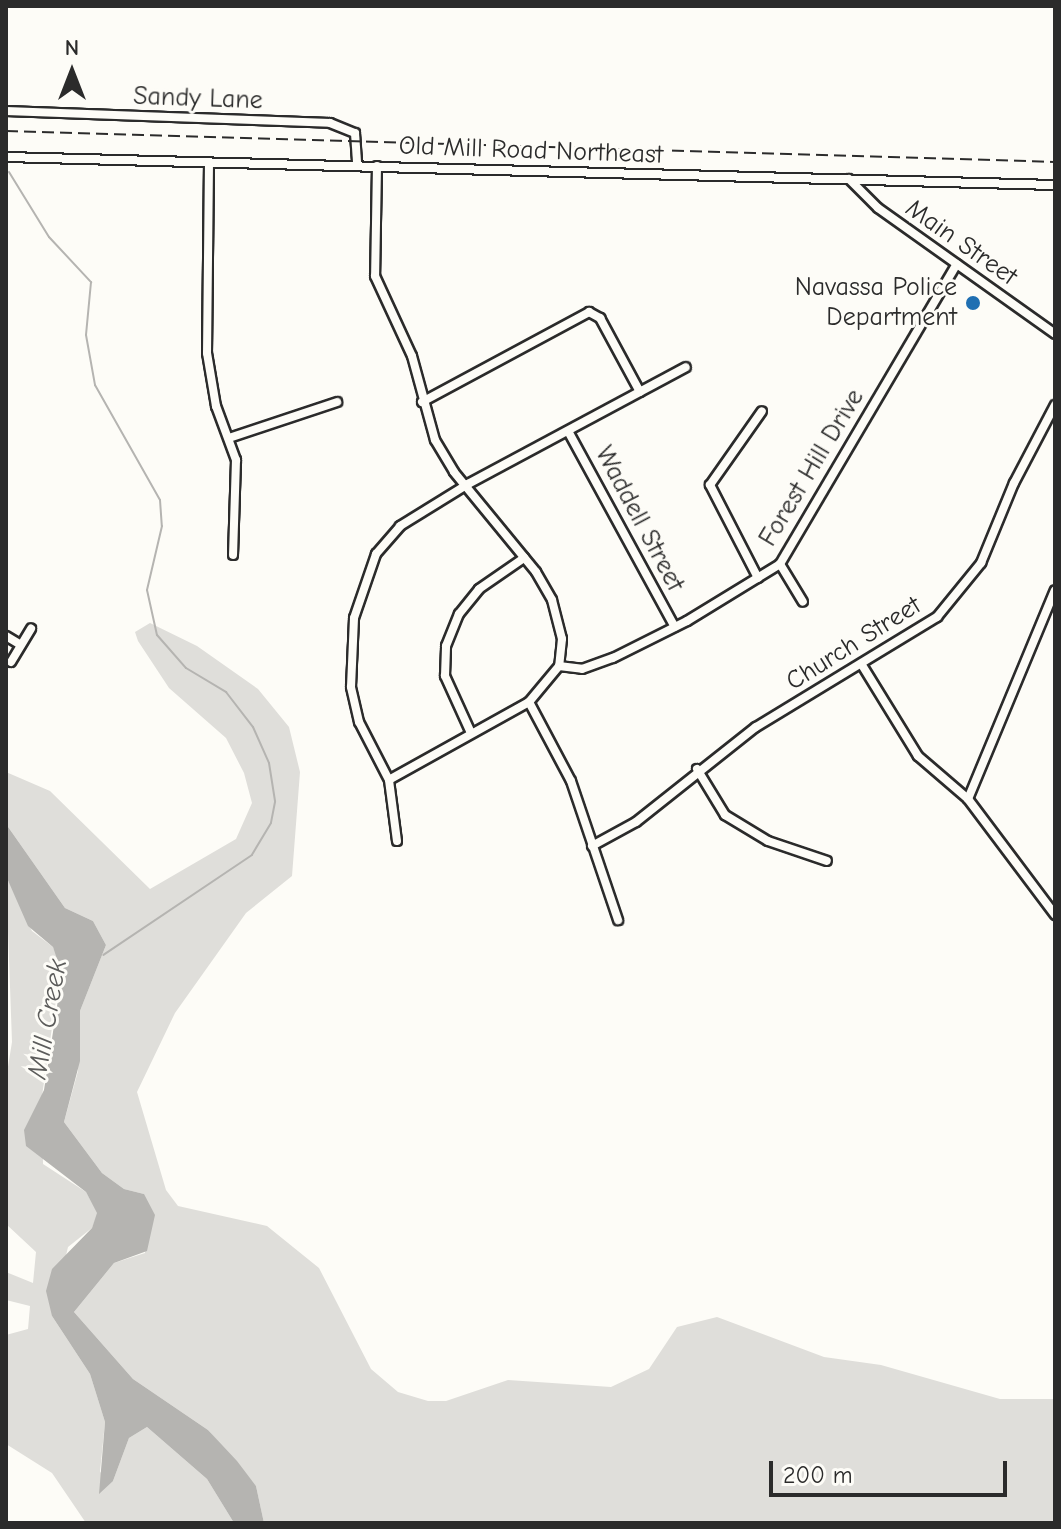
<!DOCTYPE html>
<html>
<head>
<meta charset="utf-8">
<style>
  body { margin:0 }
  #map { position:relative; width:1061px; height:1529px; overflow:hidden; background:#fdfcf7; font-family:"Comic Neue",sans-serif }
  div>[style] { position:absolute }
  .green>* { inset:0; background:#dfdeda }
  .water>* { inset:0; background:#b5b4b1 }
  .stream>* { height:2px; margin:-1px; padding:0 1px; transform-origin:1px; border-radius:1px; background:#b5b4b1 }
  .roads { filter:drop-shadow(2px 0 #2b2b2b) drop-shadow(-2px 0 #2b2b2b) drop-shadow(0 2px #2b2b2b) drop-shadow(0 -2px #2b2b2b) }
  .minor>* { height:8px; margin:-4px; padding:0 4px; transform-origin:4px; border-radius:4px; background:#fdfcf7 }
  .rail>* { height:2px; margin-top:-1px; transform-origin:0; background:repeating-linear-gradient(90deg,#2b2b2b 0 12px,transparent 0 18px) }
  .dots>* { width:22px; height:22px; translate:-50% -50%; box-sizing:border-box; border:4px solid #fdfcf7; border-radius:50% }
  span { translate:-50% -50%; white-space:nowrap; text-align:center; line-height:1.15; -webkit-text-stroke:6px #fdfcf7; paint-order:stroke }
  .street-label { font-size:26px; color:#2b2b2b }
  .poi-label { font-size:26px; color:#2b2b2b }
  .right { translate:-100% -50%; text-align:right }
  .water-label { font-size:28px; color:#5b5b5a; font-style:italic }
  .frame { position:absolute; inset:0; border:8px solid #2b2b2b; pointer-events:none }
  .north { position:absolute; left:32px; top:32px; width:80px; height:80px; -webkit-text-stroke:6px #fdfcf7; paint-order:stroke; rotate:0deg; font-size:22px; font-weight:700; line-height:32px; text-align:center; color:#2b2b2b }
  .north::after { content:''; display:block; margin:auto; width:28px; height:36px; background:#2b2b2b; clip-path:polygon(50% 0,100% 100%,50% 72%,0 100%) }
  .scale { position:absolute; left:769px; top:1461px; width:238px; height:36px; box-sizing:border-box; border:4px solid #2b2b2b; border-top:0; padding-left:10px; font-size:24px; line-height:28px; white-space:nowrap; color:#2b2b2b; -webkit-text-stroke:6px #fdfcf7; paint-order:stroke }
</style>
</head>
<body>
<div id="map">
  <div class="green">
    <div style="clip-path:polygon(150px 623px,197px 646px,258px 689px,289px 727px,300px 772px,292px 876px,246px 913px,175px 1013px,137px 1092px,166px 1190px,178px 1206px,267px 1226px,319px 1268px,371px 1369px,398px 1392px,428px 1401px,446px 1401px,508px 1380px,611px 1387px,649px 1369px,677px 1327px,717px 1317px,824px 1357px,881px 1365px,1000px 1399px,1055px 1399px,1055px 1523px,264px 1523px,256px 1486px,208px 1430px,133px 1379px,74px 1312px,114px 1263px,145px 1253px,144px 1194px,124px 1189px,102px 1173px,64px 1122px,78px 1071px,80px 1011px,106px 945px,93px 921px,65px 908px,6px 824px,6px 772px,50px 791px,150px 889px,236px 839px,252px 803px,244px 773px,226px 738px,169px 688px,138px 641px,135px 632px)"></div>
    <div style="clip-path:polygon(6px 876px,32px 931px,53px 947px,61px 966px,42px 1096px,43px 1164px,86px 1192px,98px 1213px,92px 1228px,68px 1247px,52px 1316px,90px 1374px,105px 1422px,100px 1472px,113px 1481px,129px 1438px,147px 1427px,207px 1479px,234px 1523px,86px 1523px,52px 1473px,6px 1444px,6px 1335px,28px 1329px,30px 1306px,6px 1300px,6px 1272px,33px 1283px,36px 1252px,6px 1224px,6px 1079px,12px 1042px)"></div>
  </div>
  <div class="water">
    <div style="clip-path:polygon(6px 824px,65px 908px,93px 921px,106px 945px,80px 1011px,80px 1061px,64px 1122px,102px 1173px,124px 1189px,144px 1194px,155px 1215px,147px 1251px,114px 1263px,74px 1312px,133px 1379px,208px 1430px,237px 1461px,256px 1486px,264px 1523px,234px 1523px,207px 1479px,147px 1427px,129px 1438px,113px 1481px,99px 1494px,105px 1422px,90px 1374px,52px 1316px,46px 1291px,52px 1269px,92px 1228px,97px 1213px,86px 1192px,26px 1146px,24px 1130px,44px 1090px,62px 974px,53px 947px,28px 926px,6px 876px)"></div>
  </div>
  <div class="stream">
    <div style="left:9px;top:172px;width:76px;rotate:58.4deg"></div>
    <div style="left:49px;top:237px;width:62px;rotate:47deg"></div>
    <div style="left:91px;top:282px;width:53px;rotate:95.4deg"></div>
    <div style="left:86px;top:335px;width:51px;rotate:79.8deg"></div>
    <div style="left:95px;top:385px;width:132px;rotate:60.5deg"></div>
    <div style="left:160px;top:500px;width:26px;rotate:86deg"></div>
    <div style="left:162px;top:526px;width:66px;rotate:103.2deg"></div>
    <div style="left:147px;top:590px;width:46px;rotate:77.5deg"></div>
    <div style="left:157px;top:635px;width:44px;rotate:48.7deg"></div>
    <div style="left:186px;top:668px;width:47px;rotate:31deg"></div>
    <div style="left:226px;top:692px;width:44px;rotate:52.4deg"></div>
    <div style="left:253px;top:727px;width:39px;rotate:66deg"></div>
    <div style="left:269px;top:763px;width:39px;rotate:81deg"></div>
    <div style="left:275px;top:802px;width:21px;rotate:101deg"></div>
    <div style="left:271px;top:823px;width:37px;rotate:121deg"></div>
    <div style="left:252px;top:855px;width:179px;rotate:146.1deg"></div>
  </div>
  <div class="roads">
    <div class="minor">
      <div style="left:6px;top:111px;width:324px;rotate:2.1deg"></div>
      <div style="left:330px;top:123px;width:27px;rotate:22deg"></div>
      <div style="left:355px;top:133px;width:32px;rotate:86deg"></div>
      <div style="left:6px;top:157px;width:1049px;rotate:1.53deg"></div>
      <div style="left:209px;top:163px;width:190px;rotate:90.6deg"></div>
      <div style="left:207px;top:353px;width:54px;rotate:80.4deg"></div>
      <div style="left:216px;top:406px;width:58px;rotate:69.7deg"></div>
      <div style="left:236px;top:460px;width:95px;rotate:91.8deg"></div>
      <div style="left:377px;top:166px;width:110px;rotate:91deg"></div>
      <div style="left:375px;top:276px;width:88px;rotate:65.2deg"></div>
      <div style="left:412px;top:356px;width:87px;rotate:74.7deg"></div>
      <div style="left:435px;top:440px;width:37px;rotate:59deg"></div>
      <div style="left:454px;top:472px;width:129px;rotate:50.6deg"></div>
      <div style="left:536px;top:572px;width:32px;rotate:60deg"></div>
      <div style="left:552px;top:600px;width:40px;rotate:75.6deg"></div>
      <div style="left:562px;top:639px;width:27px;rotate:96deg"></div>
      <div style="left:559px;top:666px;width:47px;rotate:129.8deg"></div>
      <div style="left:529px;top:702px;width:160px;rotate:150.9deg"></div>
      <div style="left:849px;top:179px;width:41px;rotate:45deg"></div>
      <div style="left:878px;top:208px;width:217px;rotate:35.4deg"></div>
      <div style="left:422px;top:402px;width:190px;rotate:-28.3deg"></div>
      <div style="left:589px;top:312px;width:13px;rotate:29deg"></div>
      <div style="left:600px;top:318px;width:84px;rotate:61.6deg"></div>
      <div style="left:568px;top:431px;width:223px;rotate:61.4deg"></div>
      <div style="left:229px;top:438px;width:114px;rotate:-18.4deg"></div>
      <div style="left:780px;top:564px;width:44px;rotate:58.8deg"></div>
      <div style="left:758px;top:578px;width:105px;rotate:-117.3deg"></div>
      <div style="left:710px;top:485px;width:90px;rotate:-54.9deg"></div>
      <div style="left:6px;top:636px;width:17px;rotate:31deg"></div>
      <div style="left:11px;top:662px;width:39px;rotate:-59deg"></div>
      <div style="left:862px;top:665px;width:107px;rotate:58.4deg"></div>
      <div style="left:918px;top:756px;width:66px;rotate:40.7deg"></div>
      <div style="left:968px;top:799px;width:145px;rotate:53.1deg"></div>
      <div style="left:559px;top:666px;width:23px;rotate:7deg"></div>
      <div style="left:582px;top:669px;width:33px;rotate:-20deg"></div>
      <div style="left:613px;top:658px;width:83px;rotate:-26.6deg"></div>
      <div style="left:687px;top:621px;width:109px;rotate:-31.5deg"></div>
      <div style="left:780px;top:564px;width:348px;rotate:-59.5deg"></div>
      <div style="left:529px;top:702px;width:89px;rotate:62deg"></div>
      <div style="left:571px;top:781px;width:147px;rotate:71.3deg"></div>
      <div style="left:471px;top:733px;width:63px;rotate:-114.5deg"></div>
      <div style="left:445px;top:676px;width:30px;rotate:-88deg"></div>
      <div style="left:446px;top:646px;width:35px;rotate:-68deg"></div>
      <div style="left:459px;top:614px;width:32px;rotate:-51deg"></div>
      <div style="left:479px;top:589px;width:55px;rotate:-34.6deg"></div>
      <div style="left:697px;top:769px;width:54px;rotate:58.7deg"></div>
      <div style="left:725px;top:815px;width:50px;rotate:31.2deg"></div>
      <div style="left:768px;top:841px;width:62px;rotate:18.7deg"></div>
      <div style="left:968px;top:799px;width:226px;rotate:-67.4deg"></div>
      <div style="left:397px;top:841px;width:62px;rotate:-97.5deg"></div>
      <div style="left:389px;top:780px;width:65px;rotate:-117.3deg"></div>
      <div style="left:359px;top:722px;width:36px;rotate:-103deg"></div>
      <div style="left:351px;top:687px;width:69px;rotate:-87.5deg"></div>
      <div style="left:354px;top:618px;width:68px;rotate:-71deg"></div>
      <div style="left:376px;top:554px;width:37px;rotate:-49deg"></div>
      <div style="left:400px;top:526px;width:80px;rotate:-31.7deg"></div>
      <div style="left:468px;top:484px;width:247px;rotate:-28.2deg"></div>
      <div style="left:592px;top:846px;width:50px;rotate:-28.6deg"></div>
      <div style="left:636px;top:822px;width:153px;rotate:-38.4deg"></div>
      <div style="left:756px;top:727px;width:212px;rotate:-31.3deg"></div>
      <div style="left:937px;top:617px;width:70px;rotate:-50.8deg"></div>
      <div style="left:981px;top:563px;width:87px;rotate:-67.6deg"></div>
      <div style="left:1014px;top:483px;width:88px;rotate:-62.3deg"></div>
    </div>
  </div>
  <div class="rail">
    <div style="left:6px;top:131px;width:1049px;rotate:1.69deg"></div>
  </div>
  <div class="dots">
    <div style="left:973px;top:303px;background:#1f6fb2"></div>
  </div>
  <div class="street-label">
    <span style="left:198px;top:99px;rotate:2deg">Sandy Lane</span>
    <span style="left:531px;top:151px;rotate:2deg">Old Mill Road Northeast</span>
    <span style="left:961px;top:243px;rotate:35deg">Main Street</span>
    <span style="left:812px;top:468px;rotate:-59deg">Forest Hill Drive</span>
    <span style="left:639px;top:519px;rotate:62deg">Waddell Street</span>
    <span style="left:854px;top:644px;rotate:-32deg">Church Street</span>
  </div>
  <div class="poi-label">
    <span class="right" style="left:957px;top:303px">Navassa Police<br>Department</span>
  </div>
  <div class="water-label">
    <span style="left:47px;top:1019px;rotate:-80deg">Mill Creek</span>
  </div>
  <div class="frame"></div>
  <div class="north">N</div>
  <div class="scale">200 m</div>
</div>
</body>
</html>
